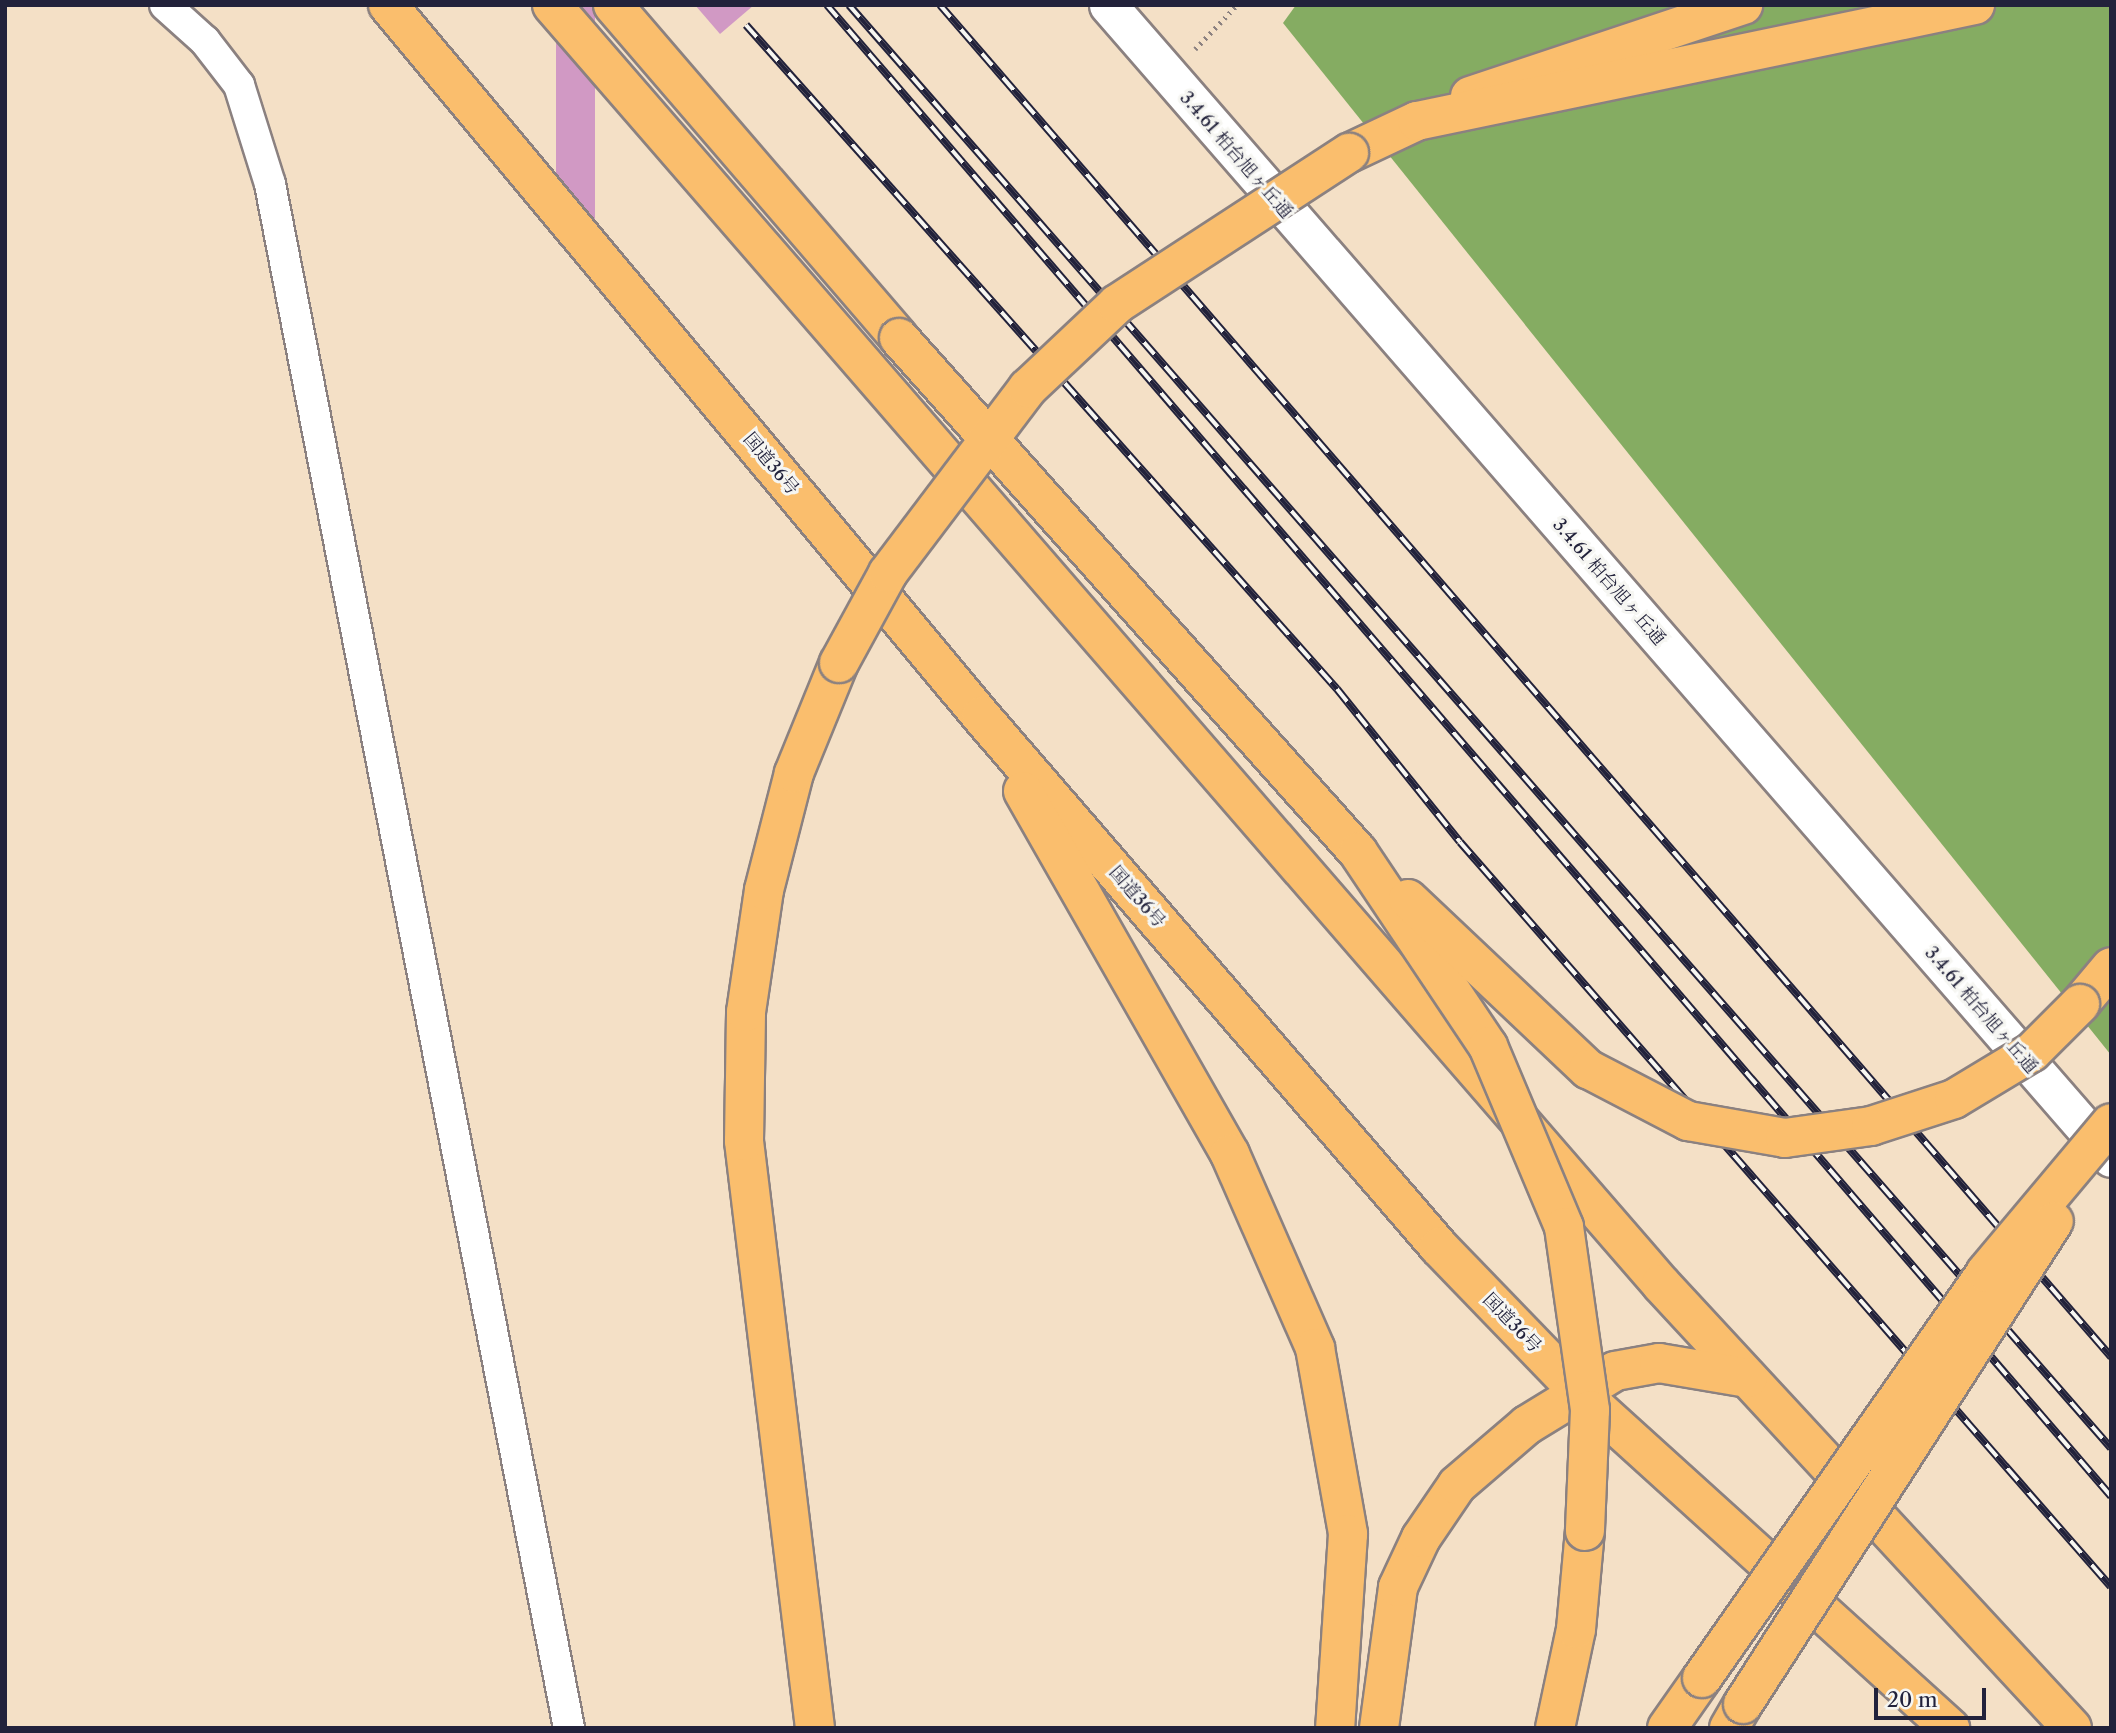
<!DOCTYPE html>
<html>
<head>
<meta charset="utf-8">
<style>
  body { margin:0 }
  #map { position:relative; width:2116px; height:1733px; overflow:hidden; background:#f4e0c6; font-family:"Libre Caslon Text","Noto Serif JP",serif }
  div>[style] { position:absolute }
  .forest>* { inset:0; background:#85ac62 }
  .building>* { inset:0; background:#d199c4; transform-origin:0 0 }
  .path>* { height:4.5px; margin-top:-2.25px; transform-origin:0; background:repeating-linear-gradient(90deg,#8b8180 0 2px,transparent 0 7px) }
  .roads { filter:drop-shadow(2px 0 #8b8180) drop-shadow(-2px 0 #8b8180) drop-shadow(0 2px #8b8180) drop-shadow(0 -2px #8b8180) }
  .minor>* { height:30px; margin:-15px; padding:0 15px; transform-origin:15px; border-radius:15px; background:#fff }
  .tertiary>* { height:37px; margin:-18.5px; padding:0 18.5px; transform-origin:18.5px; border-radius:18.5px; background:#fff }
  .trunk>* { height:38px; margin:-19px; padding:0 19px; transform-origin:19px; border-radius:19px; background:#fabe6d }
  .rail>* { height:8px; margin-top:-4px; transform-origin:0; background:repeating-linear-gradient(90deg,#f6f6f2 0 16px,#22223b 0 32px); box-sizing:border-box; border-block:2px solid #22223b }
  .bridges { filter:drop-shadow(2px 0 #8b8180) drop-shadow(-2px 0 #8b8180) drop-shadow(0 2px #8b8180) drop-shadow(0 -2px #8b8180) }
  .trunk-bridge>* { height:38px; margin:-19px; padding:0 19px; transform-origin:19px; border-radius:19px; background:#fabe6d }
  span { translate:-50% -50%; white-space:nowrap; text-align:center; line-height:1.15; -webkit-text-stroke:6px #f6f6f2; paint-order:stroke }
  .street-label { font-size:18px; color:#22223b }
  .frame { position:absolute; inset:0; border:7px solid #22223b; pointer-events:none }
  .scale { position:absolute; left:1874px; top:1688px; width:112px; height:32px; box-sizing:border-box; border:4px solid #22223b; border-top:0; padding-left:9px; font-size:21px; line-height:24px; white-space:nowrap; color:#22223b; -webkit-text-stroke:5px #f6f6f2; paint-order:stroke }
</style>
</head>
<body>
<div id="map">
  <div class="forest">
    <div style="clip-path:polygon(1296px 5px,2111px 5px,2111px 1055px,1283px 23px)"></div>
  </div>
  <div class="building">
    <div style="left:556px;top:5px;width:39px;height:227px"></div>
    <div style="clip-path:polygon(695px 5px,754px 5px,720px 34px)"></div>
  </div>
  <div class="path">
    <div style="left:1195px;top:49px;width:61px;rotate:-46.3deg"></div>
  </div>
  <div class="roads">
    <div class="minor">
      <div style="left:165px;top:5px;width:54px;rotate:42deg"></div>
      <div style="left:205px;top:41px;width:56px;rotate:52.3deg"></div>
      <div style="left:239px;top:85px;width:104px;rotate:72.6deg"></div>
      <div style="left:270px;top:184px;width:1573px;rotate:79.04deg"></div>
    </div>
    <div class="tertiary">
      <div style="left:1108px;top:5px;width:1528px;rotate:48.98deg"></div>
    </div>
    <div class="trunk">
      <div style="left:388px;top:5px;width:926px;rotate:50.17deg"></div>
      <div style="left:981px;top:716px;width:701px;rotate:49.22deg"></div>
      <div style="left:1439px;top:1247px;width:202px;rotate:46deg"></div>
      <div style="left:1579px;top:1392px;width:501px;rotate:42.17deg"></div>
      <div style="left:552px;top:5px;width:1693px;rotate:49.07deg"></div>
      <div style="left:1661px;top:1284px;width:605px;rotate:47.21deg"></div>
      <div style="left:613px;top:5px;width:439px;rotate:49.3deg"></div>
      <div style="left:1470px;top:96px;width:288px;rotate:-18.4deg"></div>
      <div style="left:1349px;top:153px;width:75px;rotate:-25.2deg"></div>
      <div style="left:1417px;top:121px;width:570px;rotate:-11.74deg"></div>
      <div style="left:1023px;top:791px;width:418px;rotate:60.3deg"></div>
      <div style="left:1230px;top:1154px;width:212px;rotate:66.3deg"></div>
      <div style="left:1315px;top:1348px;width:189px;rotate:79.9deg"></div>
      <div style="left:1348px;top:1534px;width:194px;rotate:93.8deg"></div>
      <div style="left:2080px;top:1004px;width:48px;rotate:-50deg"></div>
      <div style="left:815px;top:1728px;width:591px;rotate:-96.9deg"></div>
      <div style="left:744px;top:1141px;width:129px;rotate:-89.1deg"></div>
      <div style="left:746px;top:1012px;width:123px;rotate:-81.6deg"></div>
      <div style="left:764px;top:890px;width:121px;rotate:-75.6deg"></div>
      <div style="left:794px;top:773px;width:119px;rotate:-67.8deg"></div>
      <div style="left:1379px;top:1728px;width:142px;rotate:-82.3deg"></div>
      <div style="left:1398px;top:1587px;width:54px;rotate:-64.9deg"></div>
      <div style="left:1421px;top:1538px;width:64px;rotate:-55.8deg"></div>
      <div style="left:1457px;top:1485px;width:92px;rotate:-40.6deg"></div>
      <div style="left:1527px;top:1425px;width:103px;rotate:-31.5deg"></div>
      <div style="left:1615px;top:1371px;width:45px;rotate:-10.3deg"></div>
      <div style="left:1659px;top:1363px;width:90px;rotate:9.6deg"></div>
      <div style="left:1555px;top:1728px;width:101px;rotate:-78deg"></div>
      <div style="left:1576px;top:1629px;width:98px;rotate:-84.8deg"></div>
      <div style="left:1667px;top:1728px;width:61px;rotate:-55deg"></div>
      <div style="left:1729px;top:1728px;width:28px;rotate:-60deg"></div>
    </div>
  </div>
  <div class="rail">
    <div style="left:827px;top:5px;width:1968px;rotate:49.27deg"></div>
    <div style="left:849px;top:5px;width:1917px;rotate:48.83deg"></div>
    <div style="left:940px;top:5px;width:1789px;rotate:49.1deg"></div>
    <div style="left:746px;top:25px;width:889px;rotate:48.33deg"></div>
    <div style="left:1337px;top:689px;width:196px;rotate:51.2deg"></div>
    <div style="left:1460px;top:842px;width:989px;rotate:48.85deg"></div>
  </div>
  <div class="bridges">
    <div class="trunk-bridge">
      <div style="left:899px;top:338px;width:689px;rotate:48.24deg"></div>
      <div style="left:1358px;top:852px;width:234px;rotate:56.2deg"></div>
      <div style="left:1488px;top:1046px;width:196px;rotate:67.2deg"></div>
      <div style="left:1564px;top:1227px;width:185px;rotate:81.9deg"></div>
      <div style="left:1590px;top:1410px;width:121px;rotate:92.4deg"></div>
      <div style="left:839px;top:663px;width:102px;rotate:-61.4deg"></div>
      <div style="left:888px;top:573px;width:232px;rotate:-52.9deg"></div>
      <div style="left:1028px;top:388px;width:122px;rotate:-43.3deg"></div>
      <div style="left:1117px;top:304px;width:277px;rotate:-33.1deg"></div>
      <div style="left:1408px;top:899px;width:248px;rotate:43.4deg"></div>
      <div style="left:1588px;top:1069px;width:113px;rotate:27.5deg"></div>
      <div style="left:1688px;top:1121px;width:98px;rotate:9.9deg"></div>
      <div style="left:1785px;top:1138px;width:87px;rotate:-7.9deg"></div>
      <div style="left:1871px;top:1126px;width:87px;rotate:-18deg"></div>
      <div style="left:1954px;top:1099px;width:91px;rotate:-31.1deg"></div>
      <div style="left:2032px;top:1052px;width:68px;rotate:-45deg"></div>
      <div style="left:1702px;top:1678px;width:495px;rotate:-55deg"></div>
      <div style="left:1986px;top:1272px;width:194px;rotate:-50deg"></div>
      <div style="left:1743px;top:1704px;width:574px;rotate:-57.22deg"></div>
    </div>
  </div>
  <div class="street-label">
    <span style="left:1236px;top:155px;rotate:49deg">3.4.61 柏台旭ヶ丘通</span>
    <span style="left:771px;top:464px;rotate:50deg">国道36号</span>
    <span style="left:1609px;top:582px;rotate:49deg">3.4.61 柏台旭ヶ丘通</span>
    <span style="left:1137px;top:897px;rotate:49deg">国道36号</span>
    <span style="left:1981px;top:1010px;rotate:49deg">3.4.61 柏台旭ヶ丘通</span>
    <span style="left:1512px;top:1323px;rotate:46deg">国道36号</span>
  </div>
  <div class="frame"></div>
  <div class="scale">20 m</div>
</div>
</body>
</html>
